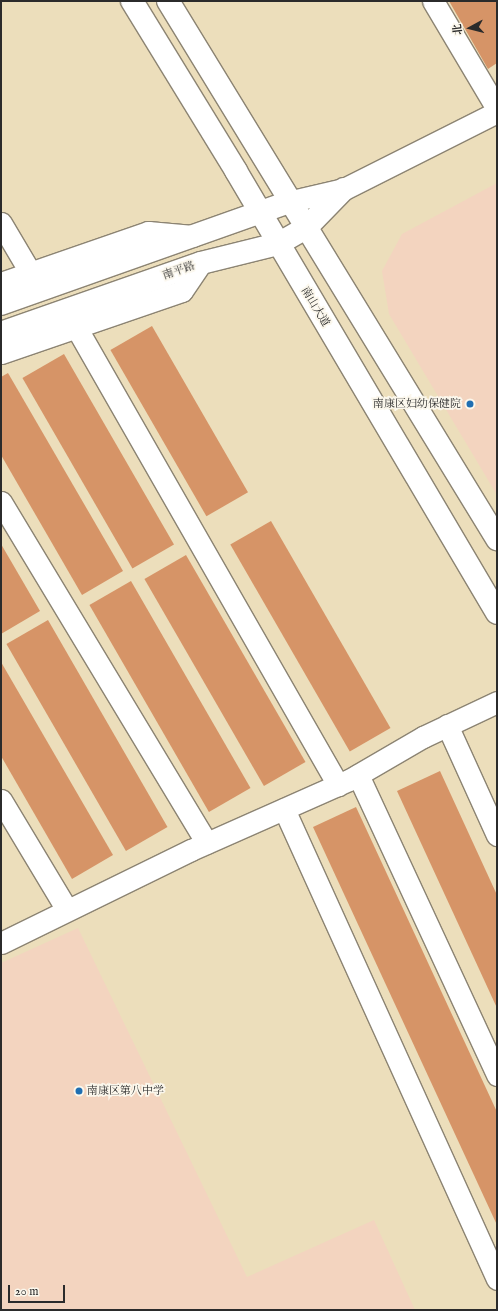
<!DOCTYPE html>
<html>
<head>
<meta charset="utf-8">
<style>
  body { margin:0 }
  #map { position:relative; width:498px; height:1311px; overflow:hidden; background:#ecdebb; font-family:"IM FELL English","Noto Serif SC",serif }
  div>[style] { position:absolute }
  .built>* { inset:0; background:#f3d4bf }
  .building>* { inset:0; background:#d69467; transform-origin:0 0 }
  .roads { filter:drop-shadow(1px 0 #8c8473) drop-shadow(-1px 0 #8c8473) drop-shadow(0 1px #8c8473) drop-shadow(0 -1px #8c8473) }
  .minor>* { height:21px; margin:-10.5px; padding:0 10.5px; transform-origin:10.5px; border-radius:10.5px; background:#fff }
  .major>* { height:22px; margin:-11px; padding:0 11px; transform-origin:11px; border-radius:11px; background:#fff }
  .dots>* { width:11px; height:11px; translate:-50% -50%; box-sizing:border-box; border:2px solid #fbf7ec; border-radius:50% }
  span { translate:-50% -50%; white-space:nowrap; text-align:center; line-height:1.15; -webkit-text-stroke:3.5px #fbf7ec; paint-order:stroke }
  .street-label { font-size:11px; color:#2b2b2b }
  .poi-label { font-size:11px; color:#2b2b2b }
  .right { translate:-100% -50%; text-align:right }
  .left { translate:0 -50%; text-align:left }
  .frame { position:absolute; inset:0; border:2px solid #2b2b2b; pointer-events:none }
  .north { position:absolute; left:450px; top:8px; width:40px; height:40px; -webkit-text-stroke:3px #fbf7ec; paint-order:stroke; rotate:263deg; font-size:11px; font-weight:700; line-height:16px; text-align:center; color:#2b2b2b }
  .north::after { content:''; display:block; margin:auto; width:14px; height:18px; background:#2b2b2b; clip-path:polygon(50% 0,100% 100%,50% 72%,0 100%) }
  .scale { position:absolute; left:8px; top:1285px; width:57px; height:18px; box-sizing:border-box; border:2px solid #2b2b2b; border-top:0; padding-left:5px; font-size:12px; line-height:14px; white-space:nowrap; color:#2b2b2b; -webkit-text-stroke:3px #fbf7ec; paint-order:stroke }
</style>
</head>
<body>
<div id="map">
  <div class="built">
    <div style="clip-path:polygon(497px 183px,497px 495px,389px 314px,382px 271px,402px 234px)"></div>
    <div style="clip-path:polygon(78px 928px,247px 1277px,374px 1220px,415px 1310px,1px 1310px,1px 963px)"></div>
  </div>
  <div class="building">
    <div style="clip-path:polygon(449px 1px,497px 1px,497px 63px,488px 69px)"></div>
    <div style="left:152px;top:326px;width:192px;height:48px;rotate:60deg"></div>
    <div style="left:64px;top:354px;width:220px;height:48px;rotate:60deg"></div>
    <div style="clip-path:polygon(8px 373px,123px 571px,82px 595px,1px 455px,1px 377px)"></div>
    <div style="left:271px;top:521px;width:239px;height:47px;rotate:60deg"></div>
    <div style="clip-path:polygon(1px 544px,40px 611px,1px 634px)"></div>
    <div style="left:186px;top:555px;width:239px;height:48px;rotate:60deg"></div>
    <div style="left:131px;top:581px;width:239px;height:48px;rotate:60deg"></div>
    <div style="left:48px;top:620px;width:239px;height:48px;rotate:60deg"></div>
    <div style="clip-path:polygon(1px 662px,113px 855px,72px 879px,1px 756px)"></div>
    <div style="clip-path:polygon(440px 771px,497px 895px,497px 1008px,397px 791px)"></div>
    <div style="clip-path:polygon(356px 807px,497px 1112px,497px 1225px,313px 827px)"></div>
  </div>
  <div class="roads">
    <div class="minor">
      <div style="left:433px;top:1px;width:126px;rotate:59.3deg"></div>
      <div style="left:292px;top:201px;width:53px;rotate:-13deg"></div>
      <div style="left:344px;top:189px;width:171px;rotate:-26.7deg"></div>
      <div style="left:1px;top:223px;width:57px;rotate:59.4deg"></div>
      <div style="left:1px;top:283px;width:156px;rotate:-19.1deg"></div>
      <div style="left:148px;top:232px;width:45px;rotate:5.1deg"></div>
      <div style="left:76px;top:327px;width:528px;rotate:60.23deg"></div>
      <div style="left:1px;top:353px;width:191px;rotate:-18.9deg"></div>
      <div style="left:182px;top:291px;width:34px;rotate:-56deg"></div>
      <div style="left:1px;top:502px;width:398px;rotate:58.9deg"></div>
      <div style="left:447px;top:725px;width:121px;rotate:65.6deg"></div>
      <div style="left:358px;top:775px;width:331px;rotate:65.1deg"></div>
      <div style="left:1px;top:800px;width:128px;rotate:59deg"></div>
      <div style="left:284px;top:809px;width:516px;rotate:65.62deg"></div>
      <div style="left:1px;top:943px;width:212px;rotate:-26.1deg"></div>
      <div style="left:191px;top:850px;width:173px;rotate:-23.9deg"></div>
      <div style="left:349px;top:780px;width:86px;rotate:-30.2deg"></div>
      <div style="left:423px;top:737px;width:82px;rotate:-25.3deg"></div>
    </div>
    <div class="major">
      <div style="left:132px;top:1px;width:199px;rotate:58.5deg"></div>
      <div style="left:236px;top:171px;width:513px;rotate:59.44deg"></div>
      <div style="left:168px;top:1px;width:631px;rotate:58.55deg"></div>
      <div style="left:1px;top:304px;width:309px;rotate:-19.5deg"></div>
      <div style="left:1px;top:333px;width:212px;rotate:-19.3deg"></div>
      <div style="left:201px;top:263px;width:79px;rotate:-13.9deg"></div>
      <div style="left:278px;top:244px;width:34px;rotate:-30deg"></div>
      <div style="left:307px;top:227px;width:53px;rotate:-45.8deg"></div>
    </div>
  </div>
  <div class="dots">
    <div style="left:470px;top:404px;background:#1f6fb2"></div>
    <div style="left:79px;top:1091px;background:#1f6fb2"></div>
  </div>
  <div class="street-label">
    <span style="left:179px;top:271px;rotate:-19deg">南平路</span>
    <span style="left:315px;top:307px;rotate:59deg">南山大道</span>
  </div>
  <div class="poi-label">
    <span class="right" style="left:461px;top:404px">南康区妇幼保健院</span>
    <span class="left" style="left:87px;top:1091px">南康区第八中学</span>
  </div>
  <div class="frame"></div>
  <div class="north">北</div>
  <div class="scale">20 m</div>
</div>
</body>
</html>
